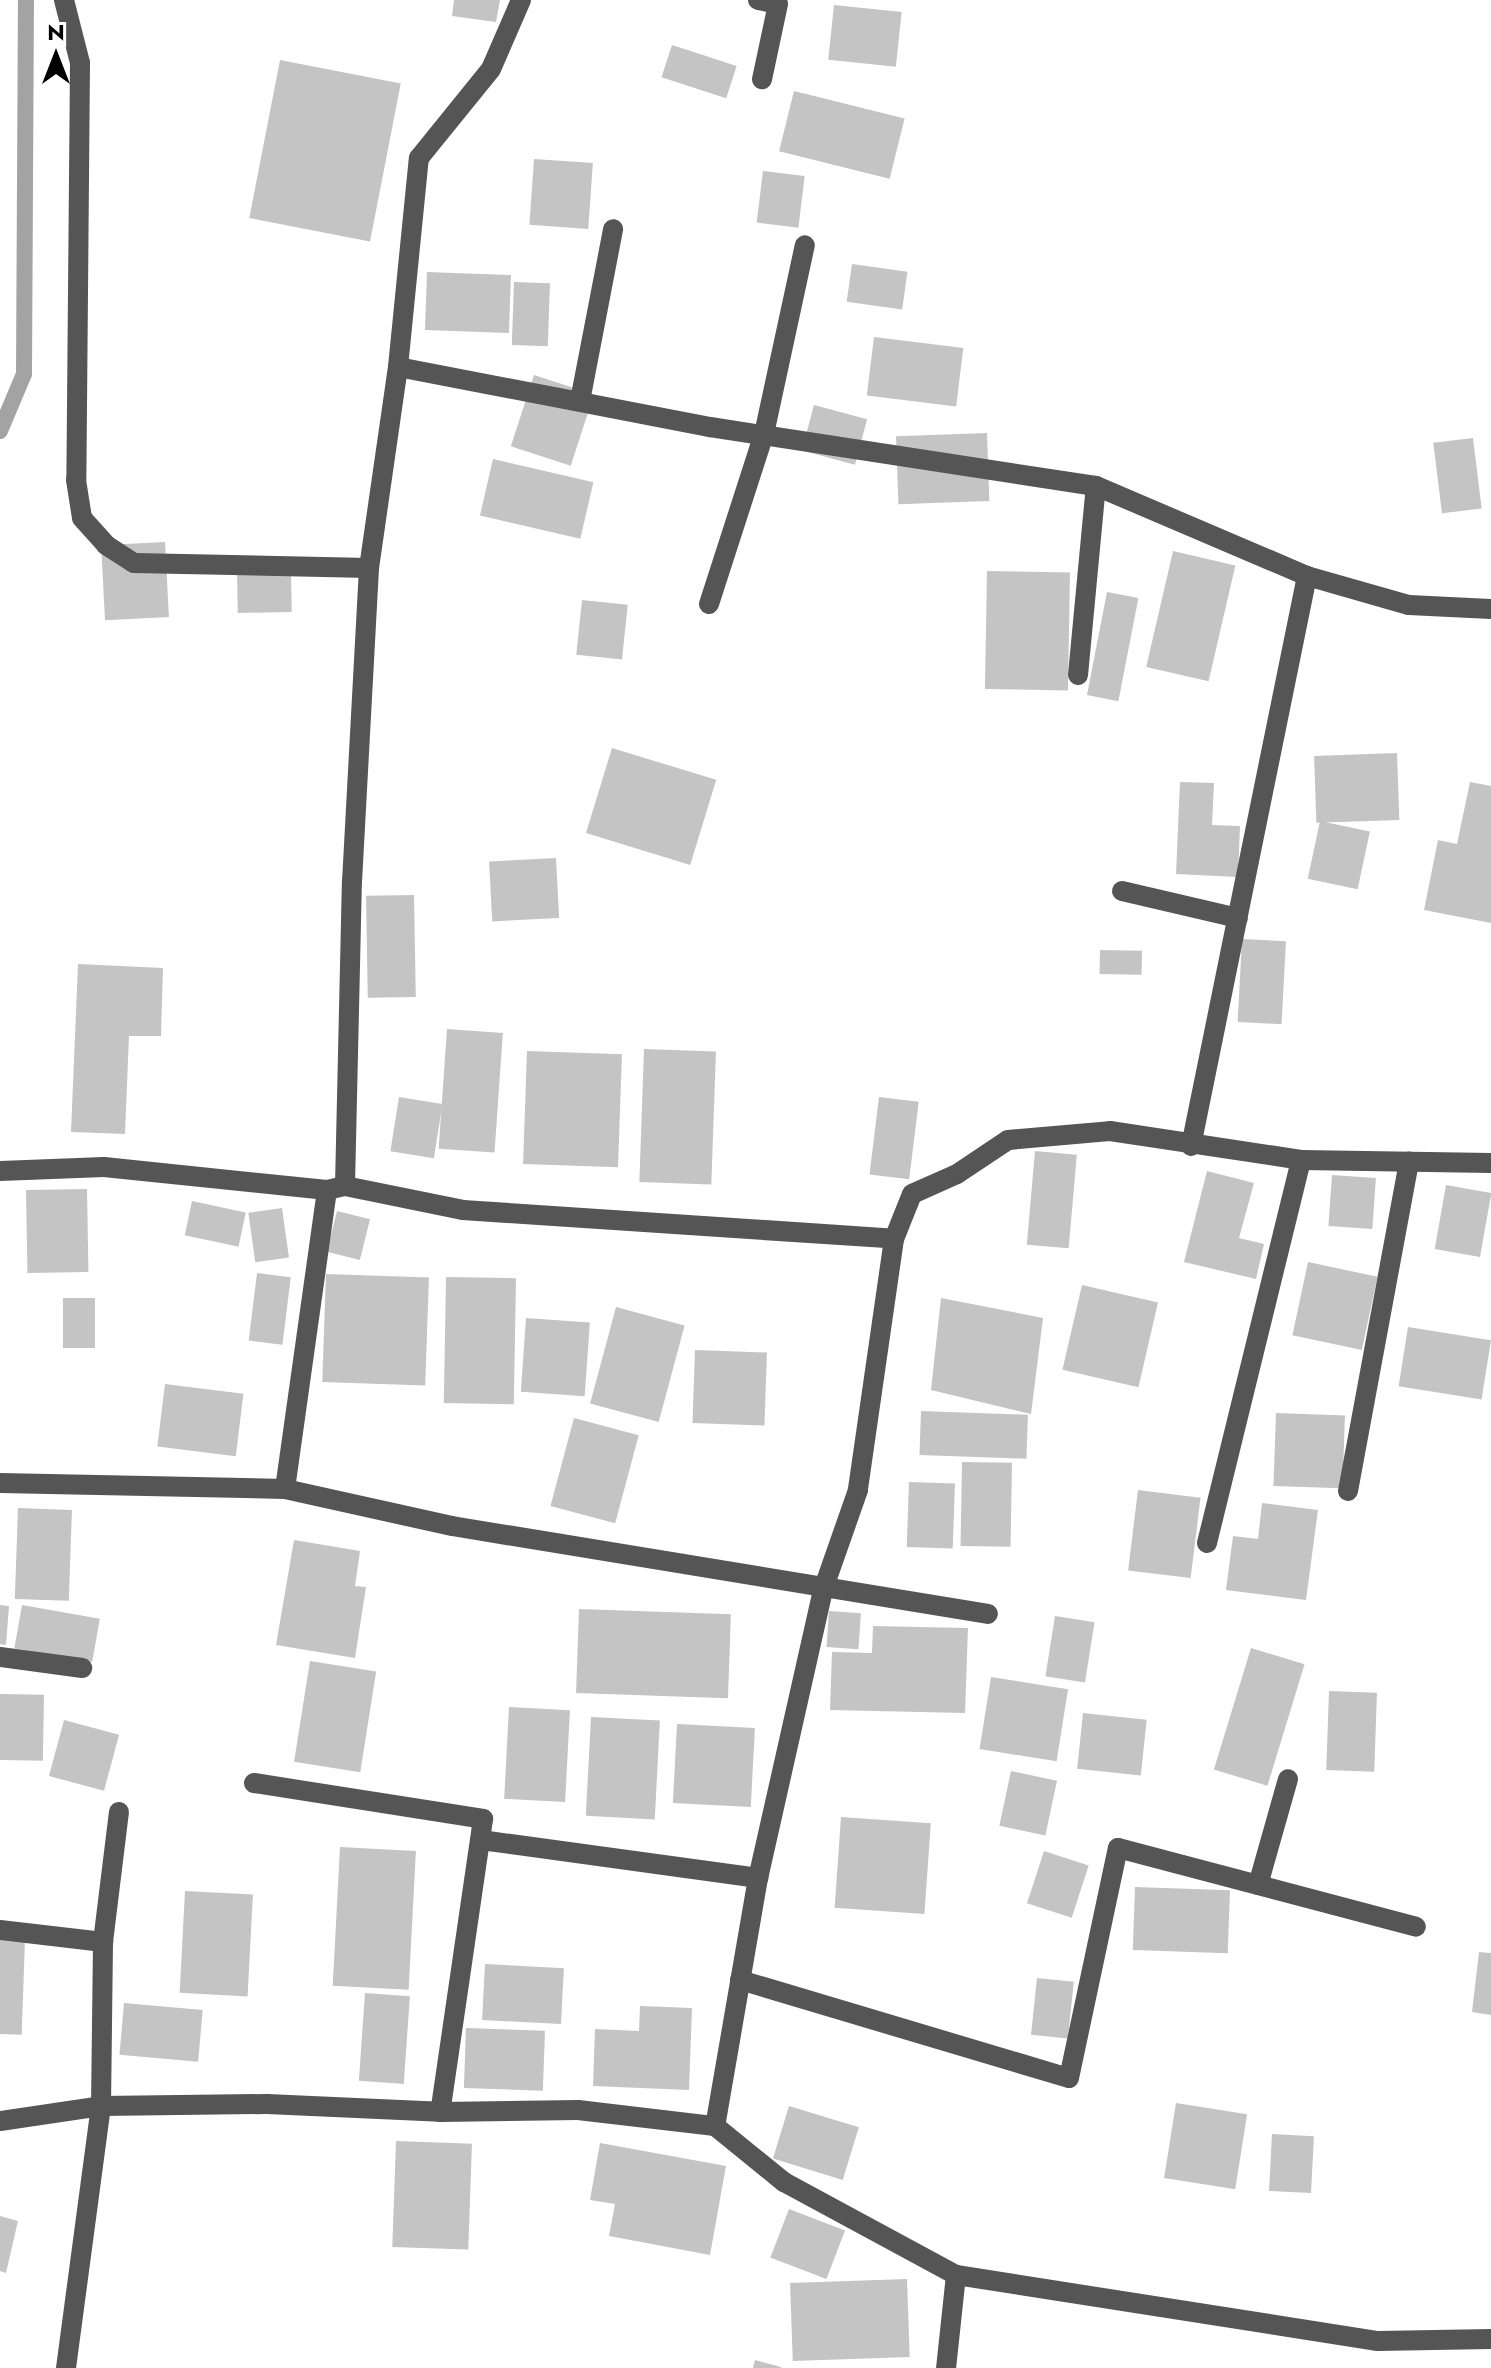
<!DOCTYPE html>
<html>
<head>
<meta charset="utf-8">
<style>
  body { margin:0 }
  #map { position:relative; width:1491px; height:2368px; overflow:hidden; background:#fff; font-family:Jost,sans-serif }
  div>[style] { position:absolute }
  .stream>* { height:16px; margin:-8px; padding:0 8px; transform-origin:8px; border-radius:8px; background:#a3a3a3 }
  .building>* { inset:0; background:#c4c4c4; transform-origin:0 0 }
  .minor>* { height:20px; margin:-10px; padding:0 10px; transform-origin:10px; border-radius:10px; background:#555 }
  span { translate:-50% -50%; white-space:nowrap; text-align:center; line-height:1.15; -webkit-text-stroke:7px #fff; paint-order:stroke }
  .north { position:absolute; left:16px; top:16px; width:80px; height:80px; -webkit-text-stroke:6px #fff; paint-order:stroke; rotate:0deg; font-size:22px; font-weight:700; line-height:32px; text-align:center; color:#000 }
  .north::after { content:''; display:block; margin:auto; width:28px; height:36px; background:#000; clip-path:polygon(50% 0,100% 100%,50% 72%,0 100%) }
</style>
</head>
<body>
<div id="map">
  <div class="stream">
    <div style="left:0;top:431px;width:62px;rotate:-67.2deg"></div>
    <div style="left:24px;top:374px;width:374px;rotate:-89.7deg"></div>
  </div>
  <div class="building">
    <div style="clip-path:polygon(454px 0,500px 0,496px 22px,452px 16px)"></div>
    <div style="left:834px;top:5px;width:68px;height:55px;rotate:6deg"></div>
    <div style="left:672px;top:45px;width:68px;height:34px;rotate:18deg"></div>
    <div style="left:280px;top:60px;width:123px;height:161px;rotate:11deg"></div>
    <div style="left:794px;top:91px;width:114px;height:62px;rotate:14deg"></div>
    <div style="left:534px;top:159px;width:59px;height:66px;rotate:4deg"></div>
    <div style="left:763px;top:171px;width:42px;height:52px;rotate:7deg"></div>
    <div style="left:852px;top:264px;width:56px;height:38px;rotate:8deg"></div>
    <div style="left:427px;top:272px;width:84px;height:58px;rotate:2deg"></div>
    <div style="left:514px;top:282px;width:36px;height:63px;rotate:2deg"></div>
    <div style="left:874px;top:337px;width:90px;height:59px;rotate:7deg"></div>
    <div style="left:534px;top:375px;width:63px;height:75px;rotate:18deg"></div>
    <div style="left:814px;top:405px;width:55px;height:47px;rotate:15deg"></div>
    <div style="left:987px;top:433px;width:68px;height:91px;rotate:88deg"></div>
    <div style="left:1473px;top:438px;width:71px;height:40px;rotate:83deg"></div>
    <div style="left:493px;top:459px;width:103px;height:58px;rotate:13deg"></div>
    <div style="left:165px;top:542px;width:75px;height:64px;rotate:87deg"></div>
    <div style="left:1173px;top:551px;width:64px;height:119px;rotate:13deg"></div>
    <div style="left:291px;top:570px;width:42px;height:54px;rotate:89deg"></div>
    <div style="left:987px;top:571px;width:83px;height:118px;rotate:1deg"></div>
    <div style="left:1107px;top:592px;width:32px;height:105px;rotate:11deg"></div>
    <div style="left:582px;top:600px;width:46px;height:55px;rotate:6deg"></div>
    <div style="left:612px;top:748px;width:109px;height:89px;rotate:17deg"></div>
    <div style="left:1397px;top:753px;width:67px;height:83px;rotate:88deg"></div>
    <div style="clip-path:polygon(1180px 782px,1214px 783px,1212px 825px,1240px 826px,1238px 877px,1176px 874px)"></div>
    <div style="clip-path:polygon(1470px 782px,1491px 786px,1491px 923px,1424px 910px,1438px 840px,1457px 844px)"></div>
    <div style="left:1320px;top:821px;width:51px;height:59px;rotate:12deg"></div>
    <div style="left:556px;top:858px;width:60px;height:67px;rotate:87deg"></div>
    <div style="left:414px;top:895px;width:102px;height:48px;rotate:89deg"></div>
    <div style="left:1242px;top:939px;width:44px;height:83px;rotate:3deg"></div>
    <div style="left:1100px;top:950px;width:42px;height:24px;rotate:1deg"></div>
    <div style="clip-path:polygon(78px 964px,163px 968px,161px 1036px,129px 1036px,125px 1134px,71px 1132px)"></div>
    <div style="left:447px;top:1029px;width:56px;height:120px;rotate:4deg"></div>
    <div style="left:644px;top:1049px;width:72px;height:133px;rotate:2deg"></div>
    <div style="left:527px;top:1051px;width:95px;height:113px;rotate:2deg"></div>
    <div style="left:399px;top:1097px;width:44px;height:55px;rotate:9deg"></div>
    <div style="left:879px;top:1097px;width:40px;height:78px;rotate:7deg"></div>
    <div style="left:1035px;top:1151px;width:42px;height:94px;rotate:5deg"></div>
    <div style="clip-path:polygon(1207px 1171px,1254px 1183px,1239px 1238px,1264px 1244px,1256px 1279px,1184px 1262px)"></div>
    <div style="left:1332px;top:1175px;width:44px;height:51px;rotate:4deg"></div>
    <div style="left:1446px;top:1185px;width:46px;height:65px;rotate:10deg"></div>
    <div style="left:87px;top:1189px;width:83px;height:61px;rotate:89deg"></div>
    <div style="left:192px;top:1201px;width:55px;height:35px;rotate:12deg"></div>
    <div style="left:282px;top:1208px;width:50px;height:34px;rotate:82deg"></div>
    <div style="left:337px;top:1211px;width:34px;height:42px;rotate:14deg"></div>
    <div style="left:1308px;top:1262px;width:71px;height:75px;rotate:12deg"></div>
    <div style="left:257px;top:1273px;width:34px;height:68px;rotate:7deg"></div>
    <div style="left:326px;top:1274px;width:103px;height:108px;rotate:2deg"></div>
    <div style="left:446px;top:1277px;width:70px;height:126px;rotate:1deg"></div>
    <div style="left:1082px;top:1285px;width:78px;height:87px;rotate:13deg"></div>
    <div style="left:63px;top:1298px;width:32px;height:50px"></div>
    <div style="clip-path:polygon(941px 1298px,1043px 1318px,1031px 1414px,931px 1390px)"></div>
    <div style="left:616px;top:1307px;width:71px;height:100px;rotate:15deg"></div>
    <div style="left:526px;top:1318px;width:64px;height:74px;rotate:4deg"></div>
    <div style="left:1408px;top:1327px;width:84px;height:60px;rotate:9deg"></div>
    <div style="left:695px;top:1350px;width:72px;height:73px;rotate:2deg"></div>
    <div style="left:165px;top:1384px;width:79px;height:63px;rotate:7deg"></div>
    <div style="left:921px;top:1411px;width:107px;height:44px;rotate:2deg"></div>
    <div style="left:1276px;top:1413px;width:69px;height:73px;rotate:2deg"></div>
    <div style="left:574px;top:1418px;width:67px;height:91px;rotate:15deg"></div>
    <div style="left:962px;top:1462px;width:50px;height:84px;rotate:1deg"></div>
    <div style="left:909px;top:1482px;width:46px;height:65px;rotate:2deg"></div>
    <div style="left:1138px;top:1490px;width:63px;height:81px;rotate:7deg"></div>
    <div style="clip-path:polygon(1262px 1503px,1318px 1510px,1306px 1600px,1226px 1590px,1233px 1536px,1258px 1539px)"></div>
    <div style="left:18px;top:1508px;width:54px;height:91px;rotate:2deg"></div>
    <div style="clip-path:polygon(294px 1540px,360px 1551px,355px 1586px,366px 1587px,355px 1658px,276px 1645px)"></div>
    <div style="clip-path:polygon(0 1605px,9px 1606px,6px 1645px,0 1644px)"></div>
    <div style="left:22px;top:1605px;width:79px;height:44px;rotate:10deg"></div>
    <div style="left:579px;top:1609px;width:152px;height:84px;rotate:2deg"></div>
    <div style="left:829px;top:1611px;width:32px;height:36px;rotate:4deg"></div>
    <div style="left:1055px;top:1616px;width:40px;height:61px;rotate:9deg"></div>
    <div style="clip-path:polygon(873px 1626px,968px 1628px,965px 1713px,830px 1710px,832px 1652px,872px 1653px)"></div>
    <div style="left:1251px;top:1648px;width:56px;height:127px;rotate:17deg"></div>
    <div style="left:310px;top:1661px;width:67px;height:102px;rotate:9deg"></div>
    <div style="left:991px;top:1677px;width:78px;height:73px;rotate:9deg"></div>
    <div style="left:1329px;top:1691px;width:48px;height:79px;rotate:2deg"></div>
    <div style="left:0;top:1694px;width:44px;height:66px;rotate:1deg"></div>
    <div style="left:509px;top:1707px;width:61px;height:92px;rotate:3deg"></div>
    <div style="left:1083px;top:1713px;width:64px;height:56px;rotate:6deg"></div>
    <div style="left:591px;top:1717px;width:69px;height:99px;rotate:3deg"></div>
    <div style="left:64px;top:1720px;width:57px;height:58px;rotate:15deg"></div>
    <div style="left:677px;top:1724px;width:78px;height:79px;rotate:3deg"></div>
    <div style="left:1011px;top:1771px;width:47px;height:56px;rotate:12deg"></div>
    <div style="left:841px;top:1817px;width:90px;height:91px;rotate:4deg"></div>
    <div style="left:340px;top:1847px;width:76px;height:139px;rotate:3deg"></div>
    <div style="left:1044px;top:1851px;width:47px;height:55px;rotate:18deg"></div>
    <div style="left:1135px;top:1887px;width:95px;height:63px;rotate:2deg"></div>
    <div style="left:185px;top:1891px;width:68px;height:102px;rotate:3deg"></div>
    <div style="left:0;top:1939px;width:25px;height:95px;rotate:2deg"></div>
    <div style="clip-path:polygon(1479px 1952px,1491px 1953px,1491px 2015px,1472px 2012px)"></div>
    <div style="left:485px;top:1964px;width:79px;height:56px;rotate:3deg"></div>
    <div style="left:1037px;top:1978px;width:37px;height:57px;rotate:6deg"></div>
    <div style="left:365px;top:1993px;width:45px;height:88px;rotate:4deg"></div>
    <div style="left:124px;top:2003px;width:79px;height:52px;rotate:5deg"></div>
    <div style="clip-path:polygon(640px 2006px,692px 2008px,689px 2090px,593px 2086px,595px 2029px,639px 2031px)"></div>
    <div style="left:466px;top:2028px;width:79px;height:60px;rotate:2deg"></div>
    <div style="left:1176px;top:2103px;width:72px;height:76px;rotate:9deg"></div>
    <div style="left:789px;top:2106px;width:73px;height:55px;rotate:17deg"></div>
    <div style="left:1272px;top:2134px;width:42px;height:57px;rotate:3deg"></div>
    <div style="left:396px;top:2141px;width:76px;height:106px;rotate:2deg"></div>
    <div style="clip-path:polygon(600px 2143px,726px 2166px,710px 2255px,609px 2236px,615px 2204px,590px 2200px)"></div>
    <div style="left:789px;top:2209px;width:60px;height:52px;rotate:21deg"></div>
    <div style="clip-path:polygon(0 2216px,18px 2221px,6px 2273px,0 2271px)"></div>
    <div style="left:907px;top:2279px;width:78px;height:117px;rotate:88deg"></div>
    <div style="clip-path:polygon(755px 2360px,781px 2367px,781px 2368px,753px 2368px)"></div>
  </div>
  <div class="minor">
    <div style="left:64px;top:0;width:65px;rotate:75.7deg"></div>
    <div style="left:80px;top:63px;width:417px;rotate:90.5deg"></div>
    <div style="left:76px;top:480px;width:38px;rotate:81deg"></div>
    <div style="left:82px;top:518px;width:36px;rotate:48deg"></div>
    <div style="left:106px;top:545px;width:33px;rotate:33deg"></div>
    <div style="left:134px;top:563px;width:235px;rotate:1.2deg"></div>
    <div style="left:758px;top:0;width:20px;rotate:11deg"></div>
    <div style="left:778px;top:4px;width:77px;rotate:102deg"></div>
    <div style="left:398px;top:367px;width:318px;rotate:10.9deg"></div>
    <div style="left:710px;top:427px;width:390px;rotate:8.7deg"></div>
    <div style="left:1096px;top:486px;width:229px;rotate:23.1deg"></div>
    <div style="left:1307px;top:576px;width:106px;rotate:15.9deg"></div>
    <div style="left:1409px;top:605px;width:82px;rotate:2.8deg"></div>
    <div style="left:580px;top:401px;width:175px;rotate:-79.1deg"></div>
    <div style="left:709px;top:604px;width:179px;rotate:-72.1deg"></div>
    <div style="left:764px;top:434px;width:193px;rotate:-77.8deg"></div>
    <div style="left:1078px;top:675px;width:190px;rotate:-84.6deg"></div>
    <div style="left:1122px;top:891px;width:119px;rotate:13.1deg"></div>
    <div style="left:1191px;top:1146px;width:582px;rotate:-78.5deg"></div>
    <div style="left:0;top:1171px;width:104px;rotate:-2.2deg"></div>
    <div style="left:104px;top:1167px;width:224px;rotate:5.9deg"></div>
    <div style="left:327px;top:1190px;width:18px;rotate:-13deg"></div>
    <div style="left:345px;top:1186px;width:120px;rotate:11.5deg"></div>
    <div style="left:463px;top:1210px;width:432px;rotate:3.8deg"></div>
    <div style="left:894px;top:1239px;width:48px;rotate:-68.2deg"></div>
    <div style="left:912px;top:1194px;width:49px;rotate:-24deg"></div>
    <div style="left:957px;top:1174px;width:61px;rotate:-33.7deg"></div>
    <div style="left:1008px;top:1140px;width:102px;rotate:-5deg"></div>
    <div style="left:1110px;top:1131px;width:193px;rotate:8.6deg"></div>
    <div style="left:1301px;top:1160px;width:190px;rotate:0.9deg"></div>
    <div style="left:345px;top:1186px;width:304px;rotate:-88.7deg"></div>
    <div style="left:352px;top:882px;width:314px;rotate:-86.9deg"></div>
    <div style="left:369px;top:568px;width:203px;rotate:-81.8deg"></div>
    <div style="left:398px;top:367px;width:210px;rotate:-84.3deg"></div>
    <div style="left:419px;top:158px;width:114px;rotate:-51deg"></div>
    <div style="left:491px;top:69px;width:75px;rotate:-66.5deg"></div>
    <div style="left:894px;top:1239px;width:254px;rotate:98.2deg"></div>
    <div style="left:858px;top:1490px;width:106px;rotate:109.3deg"></div>
    <div style="left:823px;top:1590px;width:295px;rotate:102.7deg"></div>
    <div style="left:758px;top:1878px;width:252px;rotate:99.8deg"></div>
    <div style="left:715px;top:2126px;width:89px;rotate:39.1deg"></div>
    <div style="left:784px;top:2182px;width:196px;rotate:28.4deg"></div>
    <div style="left:956px;top:2275px;width:94px;rotate:96.1deg"></div>
    <div style="left:0;top:1483px;width:285px;rotate:1.2deg"></div>
    <div style="left:285px;top:1489px;width:171px;rotate:12.5deg"></div>
    <div style="left:452px;top:1526px;width:543px;rotate:9.32deg"></div>
    <div style="left:285px;top:1489px;width:302px;rotate:-82deg"></div>
    <div style="left:1348px;top:1491px;width:335px;rotate:-79.5deg"></div>
    <div style="left:1207px;top:1543px;width:394px;rotate:-76.2deg"></div>
    <div style="left:0;top:1657px;width:83px;rotate:7.6deg"></div>
    <div style="left:254px;top:1783px;width:232px;rotate:8.9deg"></div>
    <div style="left:483px;top:1819px;width:296px;rotate:98.3deg"></div>
    <div style="left:481px;top:1840px;width:280px;rotate:7.8deg"></div>
    <div style="left:1258px;top:1885px;width:110px;rotate:-74.2deg"></div>
    <div style="left:0;top:1930px;width:104px;rotate:6.6deg"></div>
    <div style="left:740px;top:1980px;width:343px;rotate:16.6deg"></div>
    <div style="left:1069px;top:2078px;width:235px;rotate:-78deg"></div>
    <div style="left:1118px;top:1848px;width:308px;rotate:14.8deg"></div>
    <div style="left:0;top:2121px;width:102px;rotate:-8.4deg"></div>
    <div style="left:101px;top:2106px;width:166px;rotate:-0.7deg"></div>
    <div style="left:267px;top:2104px;width:173px;rotate:2.6deg"></div>
    <div style="left:440px;top:2112px;width:138px;rotate:-0.8deg"></div>
    <div style="left:578px;top:2110px;width:138px;rotate:6.7deg"></div>
    <div style="left:956px;top:2275px;width:427px;rotate:8.9deg"></div>
    <div style="left:1378px;top:2341px;width:113px;rotate:-1deg"></div>
    <div style="left:66px;top:2368px;width:264px;rotate:-82.4deg"></div>
    <div style="left:101px;top:2106px;width:164px;rotate:-89.3deg"></div>
    <div style="left:103px;top:1942px;width:131px;rotate:-83deg"></div>
  </div>
  <div class="north">N</div>
</div>
</body>
</html>
